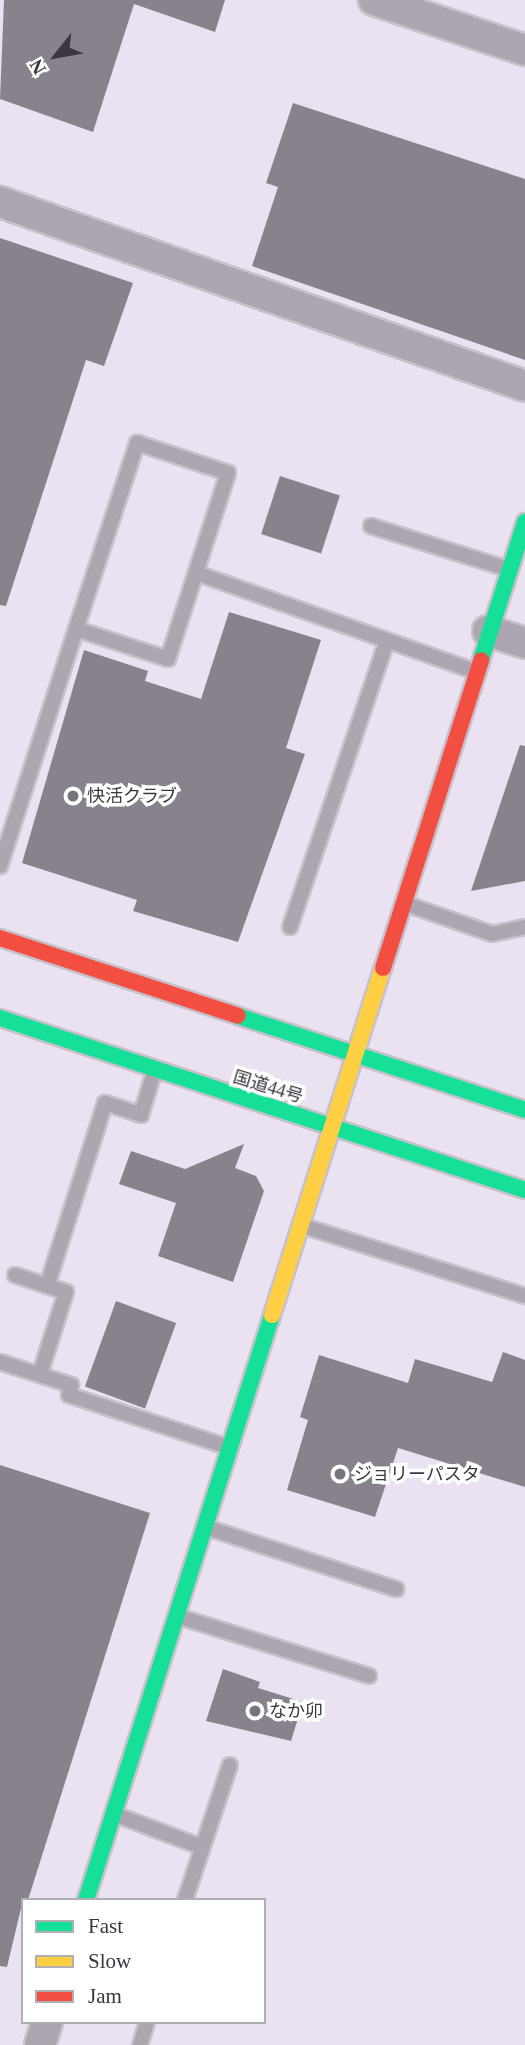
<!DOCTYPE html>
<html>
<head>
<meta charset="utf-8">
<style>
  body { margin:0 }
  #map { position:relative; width:525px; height:2045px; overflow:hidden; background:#eae2f1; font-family:"Times New Roman","Noto Sans JP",serif }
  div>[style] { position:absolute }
  .building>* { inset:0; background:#88828d; transform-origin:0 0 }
  .roads { filter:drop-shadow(2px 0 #c7c1cc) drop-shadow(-2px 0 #c7c1cc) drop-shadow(0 2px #c7c1cc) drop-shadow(0 -2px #c7c1cc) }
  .lane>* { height:14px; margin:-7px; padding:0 7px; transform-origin:7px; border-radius:7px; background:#aca6b0 }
  .street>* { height:30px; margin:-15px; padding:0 15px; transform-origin:15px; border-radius:15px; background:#aca6b0 }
  .fast>* { height:16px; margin:-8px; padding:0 8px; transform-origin:8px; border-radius:8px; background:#16e098 }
  .slow>* { height:16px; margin:-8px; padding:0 8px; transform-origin:8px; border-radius:8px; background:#ffcf43 }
  .jam>* { height:16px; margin:-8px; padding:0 8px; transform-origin:8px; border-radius:8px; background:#f24e42 }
  .dots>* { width:19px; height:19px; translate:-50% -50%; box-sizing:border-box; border:4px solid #fff; border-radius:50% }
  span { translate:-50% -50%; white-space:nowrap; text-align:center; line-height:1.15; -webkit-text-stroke:7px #fff; paint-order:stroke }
  .poi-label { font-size:18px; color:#3c3641 }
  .left { translate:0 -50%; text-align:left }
  .street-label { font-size:18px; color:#3c3641 }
  .legend { position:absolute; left:21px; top:1898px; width:245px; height:126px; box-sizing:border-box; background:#fff; border:2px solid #b1afb3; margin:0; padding:9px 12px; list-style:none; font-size:21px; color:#3c3641 }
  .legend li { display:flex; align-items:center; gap:14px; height:35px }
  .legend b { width:35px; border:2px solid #b1afb3 }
  .north { position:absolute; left:21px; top:21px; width:70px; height:70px; -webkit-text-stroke:5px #fff; paint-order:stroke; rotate:239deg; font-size:19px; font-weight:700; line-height:28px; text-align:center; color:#3c3641 }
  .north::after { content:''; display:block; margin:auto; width:24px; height:32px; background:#3c3641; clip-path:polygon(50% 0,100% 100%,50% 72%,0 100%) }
</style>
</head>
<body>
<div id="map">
  <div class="building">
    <div style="clip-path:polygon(4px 0,225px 0,215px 32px,134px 4px,93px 132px,0 99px)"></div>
    <div style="clip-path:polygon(293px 103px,525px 179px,525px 360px,252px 266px,278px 187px,266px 183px)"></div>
    <div style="clip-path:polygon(0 238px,133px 283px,104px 366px,86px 360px,6px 606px,0 605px)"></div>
    <div style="left:280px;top:476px;width:63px;height:61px;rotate:18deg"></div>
    <div style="clip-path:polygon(229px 612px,321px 640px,286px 748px,305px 754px,238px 942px,133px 911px,137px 900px,22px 863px,84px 650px,148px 671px,145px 681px,201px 699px)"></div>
    <div style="clip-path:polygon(520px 745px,525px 746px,525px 881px,471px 891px)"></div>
    <div style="clip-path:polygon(244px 1144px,235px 1168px,256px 1176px,264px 1191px,233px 1282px,158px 1256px,176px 1203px,119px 1184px,131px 1151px,185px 1169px)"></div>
    <div style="left:116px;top:1301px;width:64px;height:91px;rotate:20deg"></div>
    <div style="clip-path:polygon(503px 1352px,525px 1360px,525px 1487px,398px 1448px,375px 1517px,287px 1490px,308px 1420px,300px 1417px,319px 1355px,408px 1383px,415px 1359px,492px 1382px)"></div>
    <div style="clip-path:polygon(0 1465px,150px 1513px,28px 1900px,23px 1900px,7px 1967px,0 1966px)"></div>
    <div style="clip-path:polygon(223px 1669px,260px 1682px,258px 1688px,303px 1702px,291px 1741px,206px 1721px)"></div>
  </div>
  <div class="roads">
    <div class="lane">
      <div style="left:371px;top:526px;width:144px;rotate:17.4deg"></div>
      <div style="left:196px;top:573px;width:296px;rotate:19.4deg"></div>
      <div style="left:0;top:866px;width:249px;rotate:-72.2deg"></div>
      <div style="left:76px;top:629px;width:196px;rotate:-71.8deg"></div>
      <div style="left:137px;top:443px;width:96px;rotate:18.2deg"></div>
      <div style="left:228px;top:473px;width:195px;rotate:107.9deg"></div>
      <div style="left:168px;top:659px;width:97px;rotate:-161.9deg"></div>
      <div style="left:406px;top:904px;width:91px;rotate:19.2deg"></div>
      <div style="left:492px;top:934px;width:34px;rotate:-12deg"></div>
      <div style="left:290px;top:927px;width:302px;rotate:-71.3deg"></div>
      <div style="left:303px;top:1226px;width:233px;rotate:17.5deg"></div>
      <div style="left:15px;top:1275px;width:54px;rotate:18.4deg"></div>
      <div style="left:66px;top:1292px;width:86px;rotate:107.6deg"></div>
      <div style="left:47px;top:1286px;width:192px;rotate:-72.4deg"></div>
      <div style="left:105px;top:1103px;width:38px;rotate:18deg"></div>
      <div style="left:141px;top:1115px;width:45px;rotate:-73.2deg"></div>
      <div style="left:0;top:1362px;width:75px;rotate:17.9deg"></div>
      <div style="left:71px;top:1385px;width:10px;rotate:101deg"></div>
      <div style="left:69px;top:1395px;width:167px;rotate:18.1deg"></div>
      <div style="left:208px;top:1528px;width:198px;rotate:18deg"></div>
      <div style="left:180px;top:1617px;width:198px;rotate:17.3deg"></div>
      <div style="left:114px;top:1814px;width:94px;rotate:20.6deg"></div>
      <div style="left:185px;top:1900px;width:142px;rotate:-71.6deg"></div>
      <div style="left:140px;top:2045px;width:24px;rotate:-73deg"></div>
    </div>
    <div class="street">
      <div style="left:374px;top:0;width:159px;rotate:18.3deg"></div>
      <div style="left:0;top:202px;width:556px;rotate:19.31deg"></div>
      <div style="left:488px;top:631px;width:39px;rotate:18deg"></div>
      <div style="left:40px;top:2045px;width:24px;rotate:-73deg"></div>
    </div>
    <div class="fast">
      <div style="left:481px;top:660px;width:145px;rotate:-72.3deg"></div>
      <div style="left:238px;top:1016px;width:302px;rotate:18.1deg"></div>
      <div style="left:0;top:1018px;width:552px;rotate:18.14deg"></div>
      <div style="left:86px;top:1900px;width:614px;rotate:-72.36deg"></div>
    </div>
    <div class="slow">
      <div style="left:272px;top:1315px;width:364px;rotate:-72.3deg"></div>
    </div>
    <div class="jam">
      <div style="left:0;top:938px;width:250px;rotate:18.1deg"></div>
      <div style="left:383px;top:968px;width:323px;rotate:-72.3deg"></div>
    </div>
  </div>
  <div class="dots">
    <div style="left:73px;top:796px;background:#79727f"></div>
    <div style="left:340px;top:1474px;background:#79727f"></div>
    <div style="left:255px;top:1711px;background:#79727f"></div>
  </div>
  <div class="poi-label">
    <span class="left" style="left:87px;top:796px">快活クラブ</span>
    <span class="left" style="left:354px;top:1474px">ジョリーパスタ</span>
    <span class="left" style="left:269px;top:1711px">なか卯</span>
  </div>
  <div class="street-label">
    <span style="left:268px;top:1087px;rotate:17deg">国道44号</span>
  </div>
  <ul class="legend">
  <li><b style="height:9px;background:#16e098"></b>Fast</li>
  <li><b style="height:9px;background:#ffcf43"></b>Slow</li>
  <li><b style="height:9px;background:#f24e42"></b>Jam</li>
  </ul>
  <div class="north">N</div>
</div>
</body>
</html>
